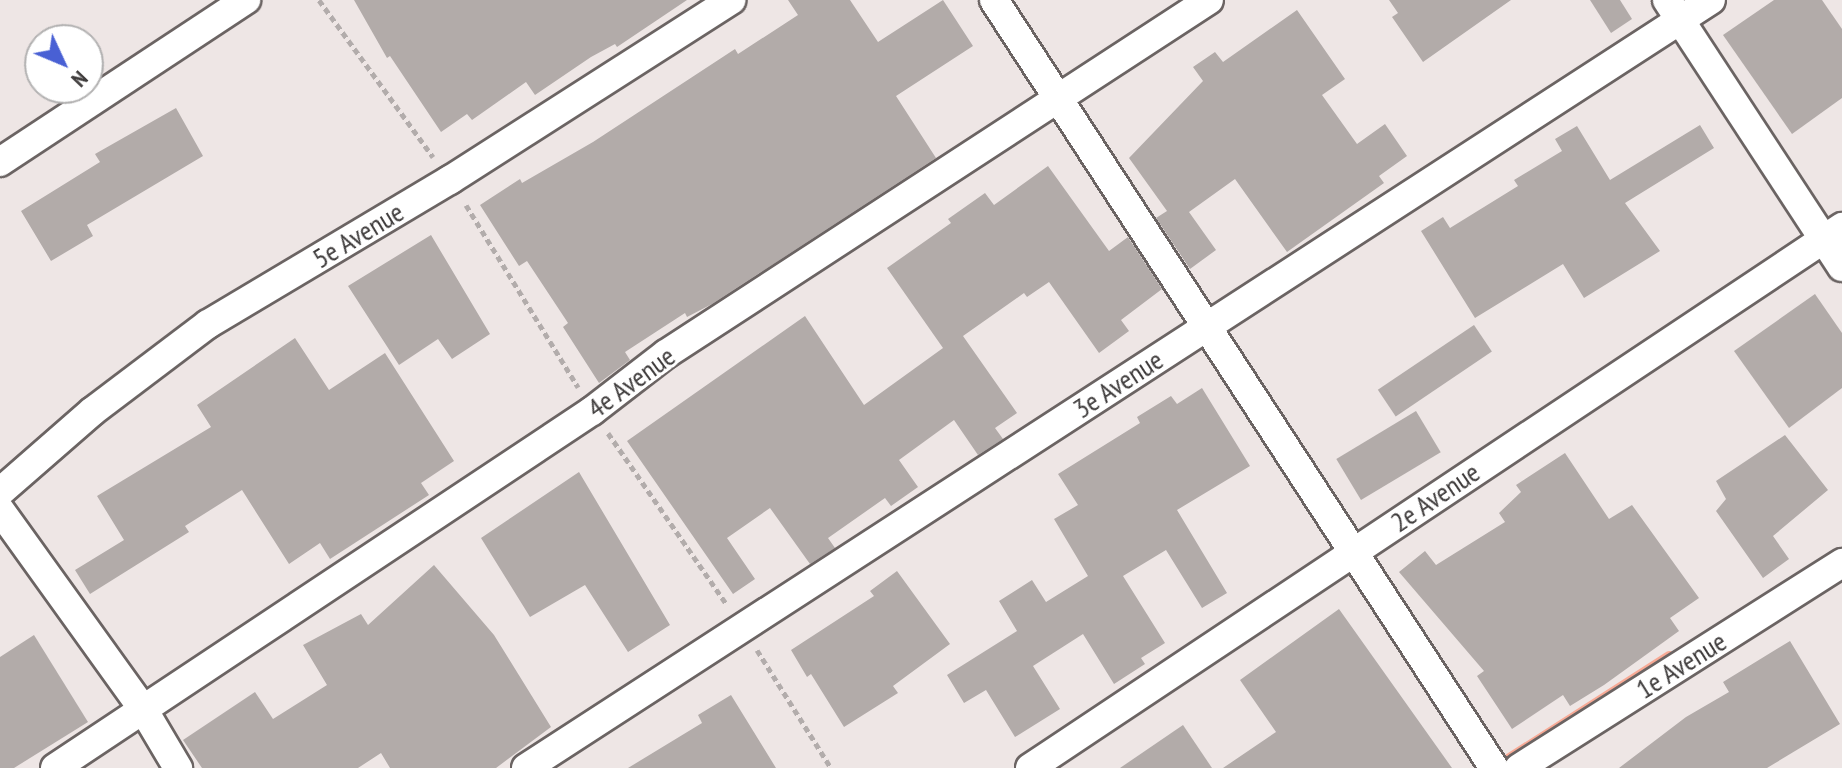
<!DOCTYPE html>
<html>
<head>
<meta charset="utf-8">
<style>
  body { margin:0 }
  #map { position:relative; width:1842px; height:768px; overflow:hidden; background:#eee6e5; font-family:"PT Sans Narrow",sans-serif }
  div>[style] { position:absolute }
  .stream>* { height:10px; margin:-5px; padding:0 5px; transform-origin:5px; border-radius:5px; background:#f8aa96 }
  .building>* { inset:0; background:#b2aba9; transform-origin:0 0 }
  .path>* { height:5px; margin-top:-2.5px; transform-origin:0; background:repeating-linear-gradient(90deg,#b2acab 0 6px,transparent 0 10px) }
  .roads { filter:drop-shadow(2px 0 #6b6463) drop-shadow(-2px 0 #6b6463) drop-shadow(0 2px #6b6463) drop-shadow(0 -2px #6b6463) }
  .minor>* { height:28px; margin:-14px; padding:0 14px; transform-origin:14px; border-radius:14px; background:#fff }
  span { translate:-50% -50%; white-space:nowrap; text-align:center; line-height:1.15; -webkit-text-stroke:6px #fff; paint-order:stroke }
  .street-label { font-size:28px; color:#3e3b3b }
  .north { position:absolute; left:24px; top:24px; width:80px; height:80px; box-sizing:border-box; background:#fff; border:2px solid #b2b1b1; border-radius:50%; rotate:134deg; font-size:22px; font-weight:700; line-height:32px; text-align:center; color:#3e3b3b }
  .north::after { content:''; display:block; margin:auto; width:28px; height:36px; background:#4960d4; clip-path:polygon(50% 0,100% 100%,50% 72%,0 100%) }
</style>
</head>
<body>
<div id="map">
  <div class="stream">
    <div style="left:1494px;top:768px;width:208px;rotate:-32.6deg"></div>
  </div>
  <div class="building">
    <div style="clip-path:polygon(354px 0,687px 0,617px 47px,615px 44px,591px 57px,535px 95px,526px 82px,472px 120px,467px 114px,441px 132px,390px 56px,387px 58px)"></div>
    <div style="clip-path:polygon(788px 0,850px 0,878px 42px,943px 0,973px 46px,896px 96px,936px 158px,712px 304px,687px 317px,685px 313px,625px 352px,630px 360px,599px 383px,563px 327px,568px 323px,527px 261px,519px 266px,480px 205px,520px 179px,522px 183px,593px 142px,735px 49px,738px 54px,798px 15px)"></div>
    <div style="clip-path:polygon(1389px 0,1511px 0,1423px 62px,1392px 17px,1398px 13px)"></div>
    <div style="clip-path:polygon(1590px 0,1620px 0,1632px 19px,1611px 33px)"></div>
    <div style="clip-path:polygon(1774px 0,1822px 0,1842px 29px,1842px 98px,1792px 134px,1723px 35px)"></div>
    <div style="clip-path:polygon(1297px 10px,1345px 79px,1322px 95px,1357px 144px,1385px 124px,1407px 156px,1379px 176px,1384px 183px,1287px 252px,1235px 179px,1189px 212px,1216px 250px,1190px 269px,1156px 218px,1167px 211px,1129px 158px,1203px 81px,1193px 67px,1215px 52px,1223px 62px)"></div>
    <div style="clip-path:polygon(176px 108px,203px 156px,87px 225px,93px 236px,51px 261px,21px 211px,100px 162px,95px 154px)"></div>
    <div style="clip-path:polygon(1700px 125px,1714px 148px,1625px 203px,1660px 251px,1584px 298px,1563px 264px,1475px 318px,1421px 231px,1443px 217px,1450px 228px,1518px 186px,1514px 180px,1562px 151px,1555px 139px,1577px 126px,1610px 180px)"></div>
    <div style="clip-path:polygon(1048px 166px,1109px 251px,1128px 237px,1162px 289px,1121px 320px,1129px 331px,1099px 353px,1049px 282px,1027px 297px,1024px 293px,963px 336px,1017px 413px,995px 428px,1003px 439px,978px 455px,954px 420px,899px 460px,918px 487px,891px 506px,885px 498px,828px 538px,835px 548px,810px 564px,770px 508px,727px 538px,755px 579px,733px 594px,627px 441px,805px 316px,864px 405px,943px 348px,887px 268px,951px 223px,948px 219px,985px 193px,994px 205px)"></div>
    <div style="clip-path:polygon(431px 235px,490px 334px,452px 359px,438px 339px,399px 365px,348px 286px)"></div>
    <div style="clip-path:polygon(1815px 294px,1842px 333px,1842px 388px,1789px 428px,1734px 351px)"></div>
    <div style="left:1474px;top:325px;width:32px;height:116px;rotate:56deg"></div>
    <div style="clip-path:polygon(295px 338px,329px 390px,385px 353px,454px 461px,421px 483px,429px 495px,330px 559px,320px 543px,289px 564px,242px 490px,185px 526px,189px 532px,90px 594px,75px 570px,124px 540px,97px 496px,211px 427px,197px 405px)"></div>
    <div style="clip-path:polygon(1202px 388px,1250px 466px,1177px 510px,1227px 593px,1202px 608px,1166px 550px,1123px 576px,1165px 643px,1141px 658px,1145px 664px,1114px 684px,1083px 634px,1033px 666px,1060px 709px,1015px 737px,986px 690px,964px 703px,947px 675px,1017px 631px,999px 601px,1032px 580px,1046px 602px,1088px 576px,1054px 519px,1078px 505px,1058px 474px,1140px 423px,1137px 417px,1171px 396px,1177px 404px)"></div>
    <div style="left:1416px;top:411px;width:48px;height:93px;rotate:59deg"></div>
    <div style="clip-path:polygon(1785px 435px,1828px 490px,1773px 536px,1789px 559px,1763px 578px,1716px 511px,1726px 499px,1716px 481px)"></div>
    <div style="clip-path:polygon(1565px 453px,1609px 519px,1632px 505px,1699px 598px,1670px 618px,1679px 631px,1604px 685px,1570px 706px,1563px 695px,1512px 729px,1477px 676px,1484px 671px,1399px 572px,1425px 551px,1436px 565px,1505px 522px,1499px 513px,1521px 492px,1516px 485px)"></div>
    <div style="clip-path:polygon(579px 472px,670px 625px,628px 652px,585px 585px,530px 617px,481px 538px)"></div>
    <div style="clip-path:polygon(434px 565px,494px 635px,551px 727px,496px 768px,390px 768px,381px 753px,358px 768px,202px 768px,183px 740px,255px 692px,273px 719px,327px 685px,303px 645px,361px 614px,368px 625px)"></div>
    <div style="clip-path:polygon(897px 571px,950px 644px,893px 686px,898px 693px,844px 727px,811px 674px,807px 677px,791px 650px,874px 596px,870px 591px)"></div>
    <div style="clip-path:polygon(1339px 609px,1452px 768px,1223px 768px,1276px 732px,1240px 680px)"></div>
    <div style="clip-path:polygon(34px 635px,88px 722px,14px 768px,0 768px,0 657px)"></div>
    <div style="clip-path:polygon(1790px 641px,1840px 724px,1767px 768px,1619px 768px,1686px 717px,1729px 692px,1723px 682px)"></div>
    <div style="clip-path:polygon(731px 695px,776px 768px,628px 768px,702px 723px,698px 715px)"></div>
    <div style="clip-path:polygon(1183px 725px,1212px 768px,1120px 768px)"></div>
  </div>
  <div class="path">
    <div style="left:319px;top:0;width:194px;rotate:54deg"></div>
    <div style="left:466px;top:205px;width:214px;rotate:58.4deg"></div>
    <div style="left:608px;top:433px;width:209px;rotate:55.3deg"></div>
    <div style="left:757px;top:650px;width:139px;rotate:57.9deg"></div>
  </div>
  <div class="roads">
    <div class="minor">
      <div style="left:994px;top:0;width:916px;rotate:56.93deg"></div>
      <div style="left:1667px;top:0;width:319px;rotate:56.8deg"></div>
      <div style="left:0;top:162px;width:295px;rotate:-33.4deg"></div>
      <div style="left:0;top:492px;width:123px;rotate:-41.1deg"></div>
      <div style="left:93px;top:411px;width:144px;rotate:-37.1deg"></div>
      <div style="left:208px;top:324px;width:282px;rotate:-30.8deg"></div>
      <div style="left:450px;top:180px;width:334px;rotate:-32.6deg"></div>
      <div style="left:0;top:510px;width:245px;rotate:54.3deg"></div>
      <div style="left:143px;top:709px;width:69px;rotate:59.3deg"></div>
      <div style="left:55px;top:768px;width:645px;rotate:-33.62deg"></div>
      <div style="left:592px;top:411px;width:93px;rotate:-37.6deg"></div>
      <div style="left:666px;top:354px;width:648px;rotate:-33.1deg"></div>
      <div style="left:526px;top:768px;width:1412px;rotate:-32.95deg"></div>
      <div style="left:1030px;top:768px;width:976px;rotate:-33.67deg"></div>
      <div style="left:1519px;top:768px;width:383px;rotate:-32.4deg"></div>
    </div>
  </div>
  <div class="street-label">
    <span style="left:358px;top:235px;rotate:-31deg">5e Avenue</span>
    <span style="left:631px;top:382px;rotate:-36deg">4e Avenue</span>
    <span style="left:1118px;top:384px;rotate:-33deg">3e Avenue</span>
    <span style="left:1435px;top:497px;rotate:-34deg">2e Avenue</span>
    <span style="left:1681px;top:665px;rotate:-32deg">1e Avenue</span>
  </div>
  <div class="north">N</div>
</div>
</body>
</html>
